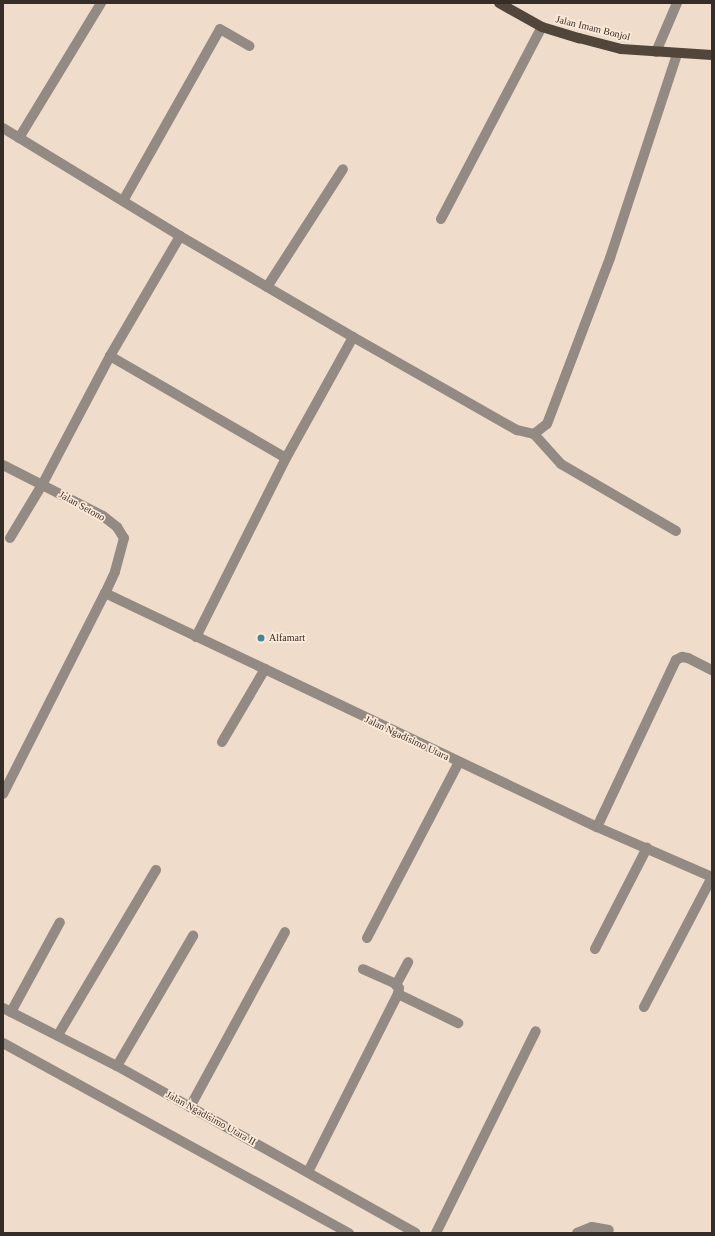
<!DOCTYPE html>
<html>
<head>
<meta charset="utf-8">
<style>
  body { margin:0 }
  #map { position:relative; width:715px; height:1236px; overflow:hidden; background:#efdccb; font-family:"Times New Roman",serif }
  div>[style] { position:absolute }
  .minor>* { height:10px; margin:-5px; padding:0 5px; transform-origin:5px; border-radius:5px; background:#928a83 }
  .major>* { height:10px; margin:-5px; padding:0 5px; transform-origin:5px; border-radius:5px; background:#524539 }
  .dots>* { width:11px; height:11px; translate:-50% -50%; box-sizing:border-box; border:2px solid #fde9d8; border-radius:50% }
  span { translate:-50% -50%; white-space:nowrap; text-align:center; line-height:1.15; -webkit-text-stroke:3.5px #fde9d8; paint-order:stroke }
  .street-label { font-size:10px; color:#352d27 }
  .poi-label { font-size:10px; color:#352d27 }
  .left { translate:0 -50%; text-align:left }
  .frame { position:absolute; inset:0; border:4px solid #352d27; pointer-events:none }
</style>
</head>
<body>
<div id="map">
  <div class="minor">
    <div style="left:656px;top:52px;width:53px;rotate:-66.8deg"></div>
    <div style="left:3px;top:128px;width:207px;rotate:31.4deg"></div>
    <div style="left:180px;top:236px;width:200px;rotate:30.3deg"></div>
    <div style="left:353px;top:337px;width:189px;rotate:29.6deg"></div>
    <div style="left:517px;top:430px;width:17px;rotate:13deg"></div>
    <div style="left:534px;top:434px;width:16px;rotate:-38deg"></div>
    <div style="left:547px;top:424px;width:178px;rotate:-69.2deg"></div>
    <div style="left:610px;top:258px;width:215px;rotate:-71.8deg"></div>
    <div style="left:19px;top:138px;width:158px;rotate:-58.7deg"></div>
    <div style="left:123px;top:201px;width:197px;rotate:-60.6deg"></div>
    <div style="left:220px;top:29px;width:34px;rotate:30deg"></div>
    <div style="left:441px;top:219px;width:217px;rotate:-62.3deg"></div>
    <div style="left:267px;top:287px;width:140px;rotate:-57.2deg"></div>
    <div style="left:110px;top:356px;width:203px;rotate:30.1deg"></div>
    <div style="left:534px;top:434px;width:40px;rotate:48deg"></div>
    <div style="left:561px;top:464px;width:133px;rotate:30.2deg"></div>
    <div style="left:3px;top:465px;width:112px;rotate:27deg"></div>
    <div style="left:103px;top:516px;width:18px;rotate:38deg"></div>
    <div style="left:117px;top:527px;width:13px;rotate:58deg"></div>
    <div style="left:124px;top:538px;width:35px;rotate:105deg"></div>
    <div style="left:115px;top:572px;width:23px;rotate:115deg"></div>
    <div style="left:105px;top:593px;width:225px;rotate:116.9deg"></div>
    <div style="left:10px;top:538px;width:62px;rotate:-58.9deg"></div>
    <div style="left:42px;top:485px;width:146px;rotate:-62.2deg"></div>
    <div style="left:110px;top:356px;width:139px;rotate:-59.7deg"></div>
    <div style="left:105px;top:593px;width:545px;rotate:25.44deg"></div>
    <div style="left:597px;top:827px;width:125px;rotate:23.5deg"></div>
    <div style="left:196px;top:637px;width:200px;rotate:-63.3deg"></div>
    <div style="left:286px;top:458px;width:138px;rotate:-61deg"></div>
    <div style="left:222px;top:742px;width:85px;rotate:-59.5deg"></div>
    <div style="left:597px;top:827px;width:185px;rotate:-64.7deg"></div>
    <div style="left:676px;top:660px;width:7px;rotate:-27deg"></div>
    <div style="left:682px;top:657px;width:6px;rotate:9deg"></div>
    <div style="left:688px;top:658px;width:27px;rotate:27deg"></div>
    <div style="left:367px;top:938px;width:199px;rotate:-62.4deg"></div>
    <div style="left:595px;top:949px;width:114px;rotate:-62.8deg"></div>
    <div style="left:396px;top:985px;width:26px;rotate:-62deg"></div>
    <div style="left:398px;top:994px;width:67px;rotate:25.8deg"></div>
    <div style="left:644px;top:1007px;width:147px;rotate:-62.4deg"></div>
    <div style="left:3px;top:1008px;width:128px;rotate:27deg"></div>
    <div style="left:117px;top:1066px;width:342px;rotate:29.2deg"></div>
    <div style="left:11px;top:1012px;width:102px;rotate:-61.4deg"></div>
    <div style="left:58px;top:1035px;width:192px;rotate:-59.3deg"></div>
    <div style="left:3px;top:1043px;width:395px;rotate:28.8deg"></div>
    <div style="left:117px;top:1066px;width:151px;rotate:-59.7deg"></div>
    <div style="left:190px;top:1107px;width:199px;rotate:-61.5deg"></div>
    <div style="left:308px;top:1172px;width:199px;rotate:-63.2deg"></div>
    <div style="left:398px;top:994px;width:6px;rotate:-81deg"></div>
    <div style="left:399px;top:988px;width:7px;rotate:-135deg"></div>
    <div style="left:394px;top:983px;width:34px;rotate:-156deg"></div>
    <div style="left:436px;top:1233px;width:225px;rotate:-63.7deg"></div>
    <div style="left:577px;top:1233px;width:16px;rotate:-22deg"></div>
    <div style="left:592px;top:1227px;width:17px;rotate:10deg"></div>
  </div>
  <div class="major">
    <div style="left:499px;top:3px;width:49px;rotate:29.2deg"></div>
    <div style="left:542px;top:27px;width:39px;rotate:17deg"></div>
    <div style="left:579px;top:38px;width:43px;rotate:14.7deg"></div>
    <div style="left:621px;top:49px;width:91px;rotate:3.8deg"></div>
  </div>
  <div class="dots">
    <div style="left:261px;top:638px;background:#448797"></div>
  </div>
  <div class="street-label">
    <span style="left:593px;top:28px;rotate:14deg">Jalan Imam Bonjol</span>
    <span style="left:82px;top:506px;rotate:29deg">Jalan Setono</span>
    <span style="left:407px;top:738px;rotate:25deg">Jalan Ngadisimo Utara</span>
    <span style="left:211px;top:1118px;rotate:29deg">Jalan Ngadisimo Utara II</span>
  </div>
  <div class="poi-label">
    <span class="left" style="left:269px;top:638px">Alfamart</span>
  </div>
  <div class="frame"></div>
</div>
</body>
</html>
